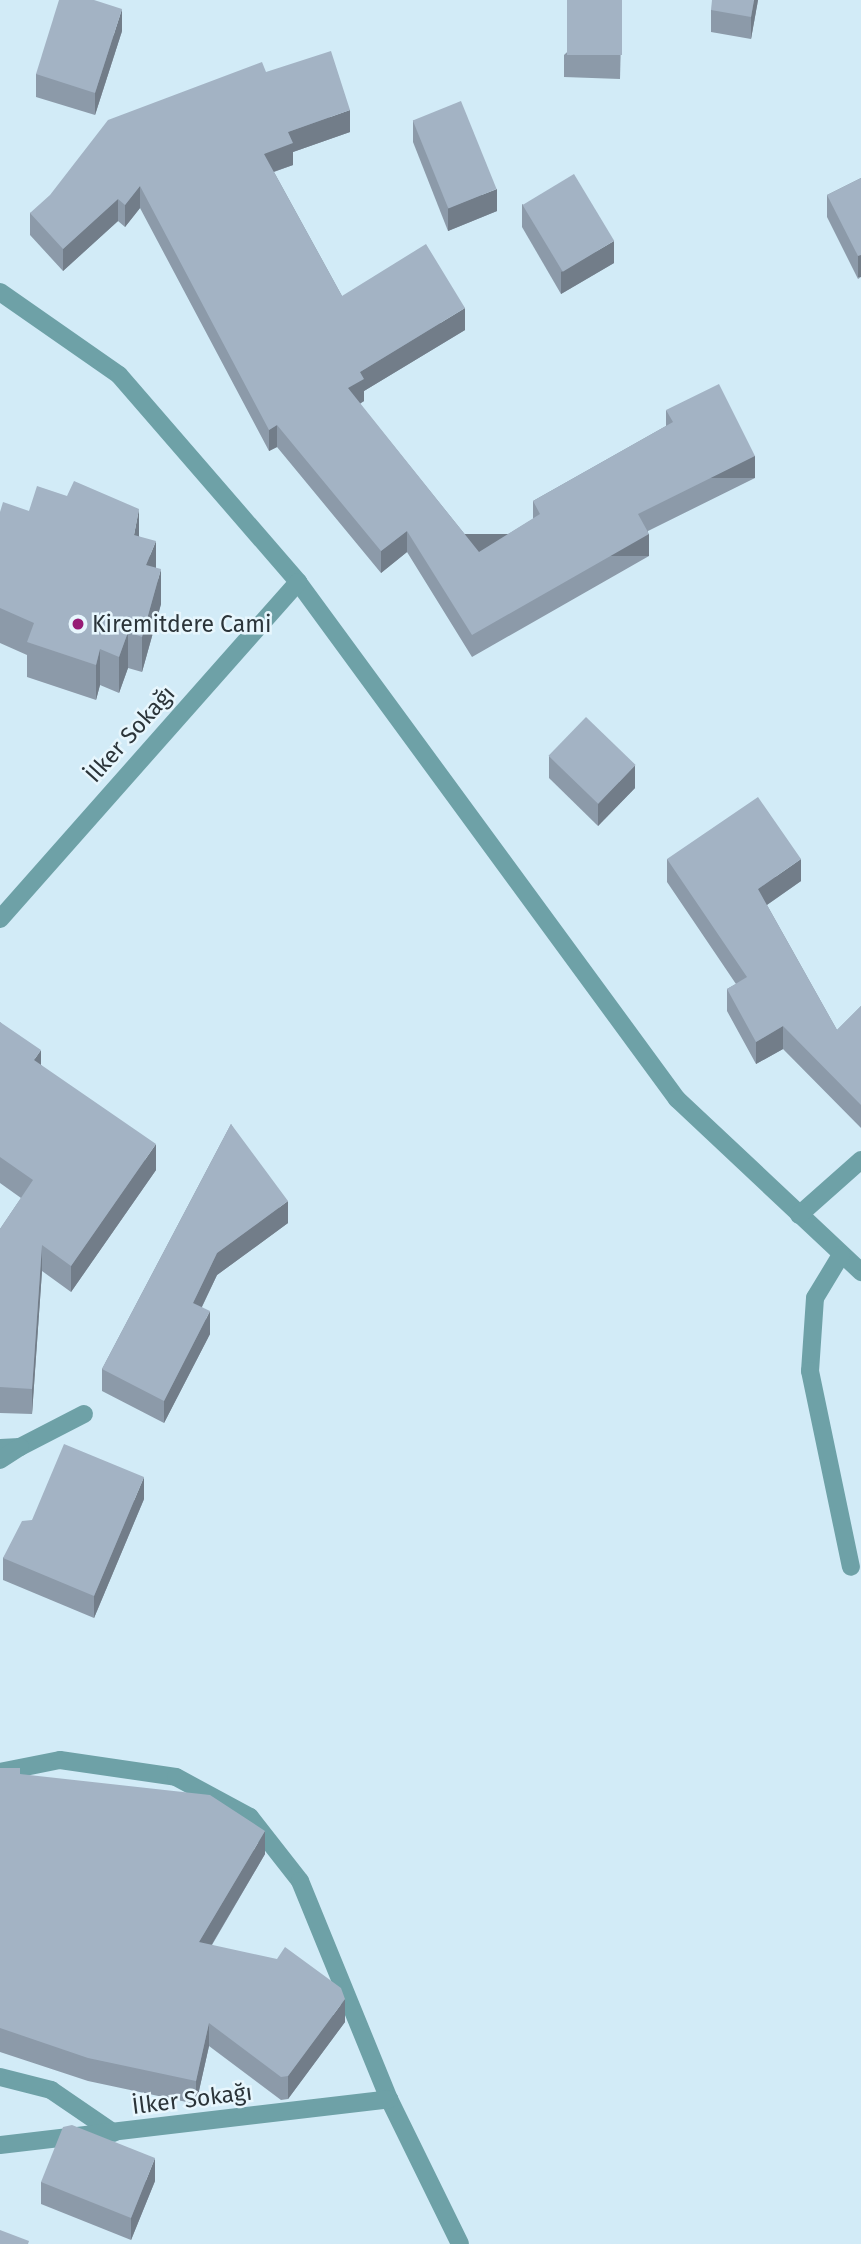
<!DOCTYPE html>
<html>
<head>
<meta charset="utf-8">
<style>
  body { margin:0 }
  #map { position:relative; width:861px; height:2244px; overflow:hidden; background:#d2ebf7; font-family:"Fira Sans",sans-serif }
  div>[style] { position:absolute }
  .minor>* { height:18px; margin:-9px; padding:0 9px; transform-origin:9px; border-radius:9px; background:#6ea1a7 }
  .wall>* { inset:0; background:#8c9aa9 }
  .shaded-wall>* { inset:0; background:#727d89; transform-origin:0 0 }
  .building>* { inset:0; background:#a3b3c4; transform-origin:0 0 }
  .dots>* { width:19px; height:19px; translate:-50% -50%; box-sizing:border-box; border:4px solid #e7f6fd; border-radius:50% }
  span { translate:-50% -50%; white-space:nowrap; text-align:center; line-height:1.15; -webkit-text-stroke:5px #e7f6fd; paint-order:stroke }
  .poi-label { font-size:23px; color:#2b3439 }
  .left { translate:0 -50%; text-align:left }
  .street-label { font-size:23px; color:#2b3439 }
</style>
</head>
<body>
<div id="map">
  <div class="minor">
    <div style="left:0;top:292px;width:145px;rotate:34.9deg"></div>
    <div style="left:119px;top:375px;width:274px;rotate:49.1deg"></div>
    <div style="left:298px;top:582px;width:641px;rotate:53.76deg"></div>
    <div style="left:677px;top:1099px;width:253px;rotate:43.2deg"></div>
    <div style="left:0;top:919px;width:450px;rotate:-48.5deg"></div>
    <div style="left:799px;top:1215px;width:83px;rotate:-41.6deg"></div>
    <div style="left:841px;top:1255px;width:50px;rotate:121.2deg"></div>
    <div style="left:815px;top:1298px;width:73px;rotate:93.9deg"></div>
    <div style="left:810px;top:1371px;width:200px;rotate:78.2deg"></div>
    <div style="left:20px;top:1447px;width:72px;rotate:-27.3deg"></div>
    <div style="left:0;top:1448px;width:20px;rotate:-3deg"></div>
    <div style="left:20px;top:1447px;width:24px;rotate:147deg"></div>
    <div style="left:0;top:1772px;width:61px;rotate:-11.3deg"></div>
    <div style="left:60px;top:1760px;width:117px;rotate:8.3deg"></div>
    <div style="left:176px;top:1777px;width:84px;rotate:28.4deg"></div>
    <div style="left:250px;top:1817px;width:81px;rotate:52deg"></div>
    <div style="left:300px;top:1881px;width:235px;rotate:67.8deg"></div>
    <div style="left:389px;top:2099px;width:161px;rotate:63.9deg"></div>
    <div style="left:0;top:2077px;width:53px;rotate:14.3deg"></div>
    <div style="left:51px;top:2090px;width:76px;rotate:34.3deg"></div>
    <div style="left:0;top:2145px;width:392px;rotate:-6.7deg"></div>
  </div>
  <div class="wall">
    <div style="clip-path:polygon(622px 0,620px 79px,564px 77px,564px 55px)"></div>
    <div style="clip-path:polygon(758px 0,751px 39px,711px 32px,711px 10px)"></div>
    <div style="clip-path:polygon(122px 31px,95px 115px,36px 97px,36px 74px)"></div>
    <div style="clip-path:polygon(266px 72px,350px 132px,293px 152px,293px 165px,274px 172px,342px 296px,465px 330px,364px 391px,364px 401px,360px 404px,479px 552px,533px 519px,533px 501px,666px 426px,666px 410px,755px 478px,648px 531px,649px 556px,472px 657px,407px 552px,381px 573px,277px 447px,269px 451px,140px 208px,125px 227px,118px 221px,63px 271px,30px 235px,30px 213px)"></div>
    <div style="clip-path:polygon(413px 120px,497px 211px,448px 231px,413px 142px)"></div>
    <div style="clip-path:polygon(861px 178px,861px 277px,858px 279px,827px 217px,827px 195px)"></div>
    <div style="clip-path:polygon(522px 204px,614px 263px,561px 294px,522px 227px)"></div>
    <div style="clip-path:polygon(29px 511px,139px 536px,156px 568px,161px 604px,142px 672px,128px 668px,119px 693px,100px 685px,96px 700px,27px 677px,27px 655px,0 643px,0 512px)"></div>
    <div style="clip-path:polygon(549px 756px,635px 788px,598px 826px,549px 778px)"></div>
    <div style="clip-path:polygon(667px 859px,801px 881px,767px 905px,837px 1030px,861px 1006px,861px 1128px,783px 1049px,756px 1064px,727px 1011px,727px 989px,736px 984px,667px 882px)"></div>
    <div style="clip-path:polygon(0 1022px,41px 1065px,156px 1170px,71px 1292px,42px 1271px,32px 1414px,0 1413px,0 1229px,21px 1198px,0 1183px)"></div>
    <div style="clip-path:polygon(231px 1124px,288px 1223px,217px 1275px,202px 1307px,210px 1334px,164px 1423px,102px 1391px,102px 1369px)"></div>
    <div style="clip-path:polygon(144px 1499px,94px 1618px,3px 1580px,3px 1558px,32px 1520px)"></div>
    <div style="clip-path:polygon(0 1768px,265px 1854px,212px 1945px,345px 2022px,288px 2099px,281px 2100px,209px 2046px,196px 2104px,88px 2081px,0 2052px)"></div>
    <div style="clip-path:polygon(155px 2181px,131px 2240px,41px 2204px,41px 2182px)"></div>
  </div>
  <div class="shaded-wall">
    <div style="clip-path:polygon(754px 0,758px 0,751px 39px,751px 17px)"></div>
    <div style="clip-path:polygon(122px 9px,122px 31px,95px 115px,95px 93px)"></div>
    <div style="clip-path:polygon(350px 110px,350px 132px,293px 152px,293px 165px,264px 175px,264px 154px,288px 132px)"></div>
    <div style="clip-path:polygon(140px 186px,140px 208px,125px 227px,125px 205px)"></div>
    <div style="clip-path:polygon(497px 189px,497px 211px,448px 231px,448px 208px)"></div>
    <div style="clip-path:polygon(118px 199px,118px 221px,63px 271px,63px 249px)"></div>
    <div style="clip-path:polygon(614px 241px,614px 263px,561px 294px,561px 272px)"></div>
    <div style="left:861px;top:255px;width:22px;height:3px;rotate:90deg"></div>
    <div style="clip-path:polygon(465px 308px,465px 330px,364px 391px,364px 401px,348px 410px,348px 388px,360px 372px)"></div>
    <div style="clip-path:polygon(277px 425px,277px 447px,269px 451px,269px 430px)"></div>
    <div style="left:755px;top:456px;width:22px;height:131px;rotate:90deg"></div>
    <div style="clip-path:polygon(139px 509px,139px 545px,134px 535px)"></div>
    <div style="clip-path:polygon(407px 531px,407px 552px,381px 573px,381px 551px)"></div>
    <div style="left:649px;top:534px;width:22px;height:204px;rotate:90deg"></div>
    <div style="clip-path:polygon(156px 541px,156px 577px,146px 565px)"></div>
    <div style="clip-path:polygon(161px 569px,161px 604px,142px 672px,142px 637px)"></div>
    <div style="clip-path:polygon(128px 632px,128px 668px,119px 693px,119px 657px)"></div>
    <div style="clip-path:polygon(100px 649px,100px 685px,96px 700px,96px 665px)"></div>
    <div style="clip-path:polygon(635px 765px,635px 788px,598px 826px,598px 804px)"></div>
    <div style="clip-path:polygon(801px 859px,801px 881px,758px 911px,758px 889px)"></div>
    <div style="clip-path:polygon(783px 1026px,783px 1049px,756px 1064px,756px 1042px)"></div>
    <div style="clip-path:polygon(41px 1050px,41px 1076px,34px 1060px)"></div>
    <div style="clip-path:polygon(156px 1144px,156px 1170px,71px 1292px,71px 1266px)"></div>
    <div style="clip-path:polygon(288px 1201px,288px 1223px,217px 1275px,193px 1325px,193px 1303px,217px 1253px)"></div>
    <div style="clip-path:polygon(42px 1245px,42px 1271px,32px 1414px,32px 1389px)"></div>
    <div style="clip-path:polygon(210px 1311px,210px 1334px,164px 1423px,164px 1401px)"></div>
    <div style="clip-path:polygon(144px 1477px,144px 1499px,94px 1618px,94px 1596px)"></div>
    <div style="clip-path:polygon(265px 1831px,265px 1854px,199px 1966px,199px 1942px)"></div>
    <div style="clip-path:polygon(345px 1999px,345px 2022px,288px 2099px,288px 2076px)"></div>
    <div style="clip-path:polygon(209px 2023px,209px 2046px,196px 2104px,196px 2081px)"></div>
    <div style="clip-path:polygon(155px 2158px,155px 2181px,131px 2240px,131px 2218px)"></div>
  </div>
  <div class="building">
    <div style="clip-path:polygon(59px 0,94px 0,122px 9px,95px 93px,36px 74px)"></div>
    <div style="left:567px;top:0;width:55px;height:55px"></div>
    <div style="clip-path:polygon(712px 0,754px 0,751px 17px,711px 10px)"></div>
    <div style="clip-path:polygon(331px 51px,350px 110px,288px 132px,293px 143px,264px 154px,342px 296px,426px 244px,465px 308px,360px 372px,364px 379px,348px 388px,479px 552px,540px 514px,533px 501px,673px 422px,666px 410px,719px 384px,755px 456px,638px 514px,649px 534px,472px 635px,407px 531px,381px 551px,277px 425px,269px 430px,140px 186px,125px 205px,118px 199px,63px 249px,30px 213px,50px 195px,108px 120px,262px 62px,266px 72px)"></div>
    <div style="left:461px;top:101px;width:95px;height:52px;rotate:68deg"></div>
    <div style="left:574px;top:174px;width:78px;height:60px;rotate:59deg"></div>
    <div style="clip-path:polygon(861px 178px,861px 255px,858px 256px,827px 195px)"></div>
    <div style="clip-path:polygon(74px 481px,139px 509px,134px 535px,156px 541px,146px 565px,161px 569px,142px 637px,128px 632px,119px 657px,100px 649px,96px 665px,27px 642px,34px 623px,0 608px,0 512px,3px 502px,29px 511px,37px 486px,67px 496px)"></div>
    <div style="left:586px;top:717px;width:69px;height:54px;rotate:44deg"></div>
    <div style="clip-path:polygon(758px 797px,801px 859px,758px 889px,837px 1030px,861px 1006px,861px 1105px,783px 1026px,756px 1042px,727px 989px,747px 977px,667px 859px)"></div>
    <div style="clip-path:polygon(0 1022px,41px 1050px,34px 1060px,156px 1144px,71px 1266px,42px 1245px,32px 1389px,0 1387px,0 1229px,33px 1180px,0 1157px)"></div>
    <div style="clip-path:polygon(231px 1124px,288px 1201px,217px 1253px,193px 1303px,210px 1311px,164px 1401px,102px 1369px)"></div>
    <div style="clip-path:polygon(64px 1444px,144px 1477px,94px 1596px,3px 1558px,22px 1521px,32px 1520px)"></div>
    <div style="clip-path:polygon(0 1768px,20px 1768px,20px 1774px,210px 1795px,265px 1831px,199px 1942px,277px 1959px,285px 1947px,341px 1988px,345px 1999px,288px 2076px,281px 2077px,209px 2023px,196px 2081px,88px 2058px,0 2028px)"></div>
    <div style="clip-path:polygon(72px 2125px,155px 2158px,131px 2218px,41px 2182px,63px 2127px)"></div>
    <div style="clip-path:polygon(0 2230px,29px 2241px,28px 2244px,0 2244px)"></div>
  </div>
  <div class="dots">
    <div style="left:78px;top:624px;background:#971c76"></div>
  </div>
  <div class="poi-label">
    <span class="left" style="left:92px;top:624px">Kiremitdere Cami</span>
  </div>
  <div class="street-label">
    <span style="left:130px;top:734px;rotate:-48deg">İlker Sokağı</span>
    <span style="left:192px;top:2099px;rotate:-7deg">İlker Sokağı</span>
  </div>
</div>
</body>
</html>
